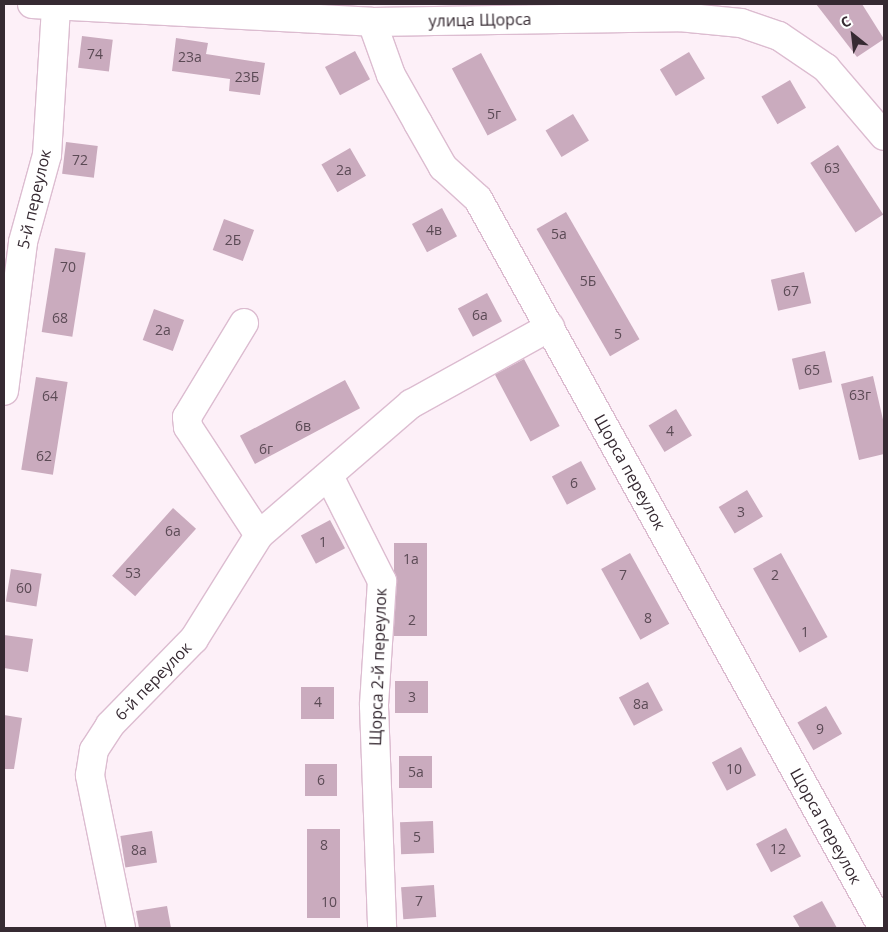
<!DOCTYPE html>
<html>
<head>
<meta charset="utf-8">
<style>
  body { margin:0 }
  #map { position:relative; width:888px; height:932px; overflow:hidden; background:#fdf0f8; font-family:"Open Sans",sans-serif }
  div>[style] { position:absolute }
  .building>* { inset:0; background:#caabbe; transform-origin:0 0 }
  .roads { filter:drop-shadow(1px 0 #dcbcd0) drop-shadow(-1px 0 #dcbcd0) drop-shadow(0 1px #dcbcd0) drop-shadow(0 -1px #dcbcd0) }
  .minor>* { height:28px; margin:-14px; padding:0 14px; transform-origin:14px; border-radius:14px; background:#fff }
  span { translate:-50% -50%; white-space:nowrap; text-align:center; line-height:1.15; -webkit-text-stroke:4px #fff; paint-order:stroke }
  .number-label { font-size:14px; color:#5b4a55 }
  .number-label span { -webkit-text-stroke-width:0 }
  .street-label { font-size:16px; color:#362a32 }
  .frame { position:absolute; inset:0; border:5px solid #362a32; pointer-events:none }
  .north { position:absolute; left:828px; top:10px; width:50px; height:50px; -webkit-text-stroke:4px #fff; paint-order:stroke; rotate:331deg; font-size:14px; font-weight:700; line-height:20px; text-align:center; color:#362a32 }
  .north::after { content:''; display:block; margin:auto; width:18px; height:22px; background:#362a32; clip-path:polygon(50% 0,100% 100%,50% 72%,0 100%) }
</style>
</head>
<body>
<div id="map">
  <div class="building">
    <div style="clip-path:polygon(816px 4px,862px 4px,884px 39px,857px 57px)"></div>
    <div style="left:82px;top:36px;width:31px;height:32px;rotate:7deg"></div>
    <div style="clip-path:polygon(176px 38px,208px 43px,206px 54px,265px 63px,260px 95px,229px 91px,230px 79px,172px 71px)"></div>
    <div style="left:355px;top:51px;width:32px;height:34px;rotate:62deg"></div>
    <div style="left:689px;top:52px;width:31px;height:34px;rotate:59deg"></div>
    <div style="left:481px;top:53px;width:76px;height:33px;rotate:62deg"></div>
    <div style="left:790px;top:80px;width:32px;height:33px;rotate:60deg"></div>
    <div style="left:573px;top:114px;width:31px;height:32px;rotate:59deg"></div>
    <div style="left:66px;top:142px;width:32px;height:32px;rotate:7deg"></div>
    <div style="left:838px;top:145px;width:83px;height:33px;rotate:57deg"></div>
    <div style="left:350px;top:148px;width:32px;height:33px;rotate:60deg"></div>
    <div style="left:442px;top:208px;width:32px;height:34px;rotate:62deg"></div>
    <div style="left:566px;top:212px;width:147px;height:34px;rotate:60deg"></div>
    <div style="left:224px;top:219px;width:32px;height:33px;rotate:20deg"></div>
    <div style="left:55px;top:248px;width:31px;height:85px;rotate:9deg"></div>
    <div style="left:804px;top:272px;width:32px;height:34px;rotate:77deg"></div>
    <div style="left:487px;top:293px;width:32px;height:33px;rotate:62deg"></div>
    <div style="left:154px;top:309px;width:32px;height:33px;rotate:20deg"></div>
    <div style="left:825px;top:351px;width:32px;height:34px;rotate:77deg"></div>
    <div style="left:524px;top:359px;width:76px;height:33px;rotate:62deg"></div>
    <div style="clip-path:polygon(873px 376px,884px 424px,884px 454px,859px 460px,841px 384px)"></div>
    <div style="left:36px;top:377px;width:32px;height:94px;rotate:9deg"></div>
    <div style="left:345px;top:380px;width:32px;height:119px;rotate:62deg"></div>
    <div style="left:676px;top:409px;width:31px;height:32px;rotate:59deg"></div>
    <div style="left:581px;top:461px;width:32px;height:33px;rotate:62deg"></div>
    <div style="left:747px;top:490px;width:31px;height:33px;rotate:59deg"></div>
    <div style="left:173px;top:508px;width:31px;height:91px;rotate:42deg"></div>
    <div style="left:330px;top:520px;width:32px;height:33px;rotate:62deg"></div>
    <div style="left:394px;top:543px;width:33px;height:93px"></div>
    <div style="left:630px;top:553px;width:81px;height:33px;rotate:61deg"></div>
    <div style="left:781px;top:553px;width:96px;height:32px;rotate:61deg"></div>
    <div style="left:11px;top:569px;width:31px;height:33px;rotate:9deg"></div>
    <div style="clip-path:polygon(4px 635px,33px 639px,28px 672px,4px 668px)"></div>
    <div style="left:395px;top:681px;width:33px;height:32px"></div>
    <div style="left:648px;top:682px;width:32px;height:33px;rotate:62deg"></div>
    <div style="left:301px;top:687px;width:33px;height:32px"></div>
    <div style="left:826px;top:706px;width:32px;height:33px;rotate:60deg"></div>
    <div style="clip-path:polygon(4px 715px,22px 718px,14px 769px,4px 769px)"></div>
    <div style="left:741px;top:747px;width:32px;height:33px;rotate:62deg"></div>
    <div style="left:399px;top:756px;width:33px;height:32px"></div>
    <div style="left:305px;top:764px;width:32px;height:32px"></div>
    <div style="left:433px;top:821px;width:32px;height:33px;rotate:88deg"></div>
    <div style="left:786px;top:828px;width:32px;height:34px;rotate:62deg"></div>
    <div style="left:307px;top:829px;width:33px;height:89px"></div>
    <div style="left:152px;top:831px;width:32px;height:32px;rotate:81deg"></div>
    <div style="left:434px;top:885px;width:32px;height:33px;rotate:86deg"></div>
    <div style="clip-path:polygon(822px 901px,837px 928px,800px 928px,793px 916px)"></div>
    <div style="clip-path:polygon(167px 906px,171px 928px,139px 928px,136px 911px)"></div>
  </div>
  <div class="roads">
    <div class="minor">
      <div style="left:32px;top:4px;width:340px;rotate:3deg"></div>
      <div style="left:372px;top:22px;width:307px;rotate:-0.9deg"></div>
      <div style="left:679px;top:17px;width:62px;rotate:5.5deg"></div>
      <div style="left:741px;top:23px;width:40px;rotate:18.9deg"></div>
      <div style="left:779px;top:36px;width:57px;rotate:34.2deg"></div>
      <div style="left:826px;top:68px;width:89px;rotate:49.5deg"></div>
      <div style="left:372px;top:22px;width:56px;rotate:70.3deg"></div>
      <div style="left:391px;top:75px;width:55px;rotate:60.6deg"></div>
      <div style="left:418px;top:123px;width:51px;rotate:60.4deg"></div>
      <div style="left:443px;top:167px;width:47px;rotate:42.4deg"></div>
      <div style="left:478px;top:199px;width:834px;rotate:60.95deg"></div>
      <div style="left:244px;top:323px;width:110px;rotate:121.2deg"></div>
      <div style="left:187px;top:417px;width:10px;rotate:84deg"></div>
      <div style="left:188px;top:427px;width:129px;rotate:56.7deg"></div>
      <div style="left:4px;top:391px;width:150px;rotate:-82.7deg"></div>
      <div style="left:23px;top:242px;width:90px;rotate:-74.6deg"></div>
      <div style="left:47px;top:155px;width:149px;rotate:-86.5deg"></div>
      <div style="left:329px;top:476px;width:118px;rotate:63.2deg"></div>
      <div style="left:382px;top:581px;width:125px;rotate:93.7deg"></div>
      <div style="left:374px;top:706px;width:222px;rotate:87.9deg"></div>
      <div style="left:121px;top:928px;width:156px;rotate:-101.5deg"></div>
      <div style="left:90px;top:775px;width:25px;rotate:-81deg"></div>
      <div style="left:94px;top:750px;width:30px;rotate:-57deg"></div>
      <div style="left:110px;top:725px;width:120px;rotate:-45.7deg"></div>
      <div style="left:194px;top:639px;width:123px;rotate:-58deg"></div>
      <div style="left:259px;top:535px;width:201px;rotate:-40.8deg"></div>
      <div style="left:411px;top:404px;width:159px;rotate:-29deg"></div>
    </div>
  </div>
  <div class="number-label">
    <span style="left:95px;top:54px">74</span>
    <span style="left:190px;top:57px">23а</span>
    <span style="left:247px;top:77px">23Б</span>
    <span style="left:494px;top:114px">5г</span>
    <span style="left:80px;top:160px">72</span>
    <span style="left:832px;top:168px">63</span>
    <span style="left:344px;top:170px">2а</span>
    <span style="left:434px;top:230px">4в</span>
    <span style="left:559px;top:234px">5а</span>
    <span style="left:233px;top:240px">2Б</span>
    <span style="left:68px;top:267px">70</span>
    <span style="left:588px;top:281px">5Б</span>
    <span style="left:791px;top:291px">67</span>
    <span style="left:480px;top:315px">6а</span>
    <span style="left:60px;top:318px">68</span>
    <span style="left:163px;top:330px">2а</span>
    <span style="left:618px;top:334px">5</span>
    <span style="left:812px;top:370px">65</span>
    <span style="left:860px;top:395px">63г</span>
    <span style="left:50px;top:396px">64</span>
    <span style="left:303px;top:426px">6в</span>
    <span style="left:670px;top:431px">4</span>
    <span style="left:266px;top:449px">6г</span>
    <span style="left:44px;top:456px">62</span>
    <span style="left:574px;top:483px">6</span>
    <span style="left:741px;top:512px">3</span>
    <span style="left:173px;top:531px">6а</span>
    <span style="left:323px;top:542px">1</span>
    <span style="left:411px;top:559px">1а</span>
    <span style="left:133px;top:573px">53</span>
    <span style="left:623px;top:575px">7</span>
    <span style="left:775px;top:575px">2</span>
    <span style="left:24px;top:588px">60</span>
    <span style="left:648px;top:618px">8</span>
    <span style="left:412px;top:620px">2</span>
    <span style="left:805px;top:632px">1</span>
    <span style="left:412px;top:697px">3</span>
    <span style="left:318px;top:702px">4</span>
    <span style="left:641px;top:704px">8а</span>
    <span style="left:820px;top:729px">9</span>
    <span style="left:734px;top:769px">10</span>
    <span style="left:416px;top:772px">5а</span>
    <span style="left:321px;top:780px">6</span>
    <span style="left:417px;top:837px">5</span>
    <span style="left:324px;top:845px">8</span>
    <span style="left:778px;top:849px">12</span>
    <span style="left:139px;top:850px">8а</span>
    <span style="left:419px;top:901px">7</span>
    <span style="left:329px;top:902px">10</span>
  </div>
  <div class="street-label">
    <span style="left:480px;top:20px;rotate:-1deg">улица Щорса</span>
    <span style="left:34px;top:199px;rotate:-77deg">5-й переулок</span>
    <span style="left:630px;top:472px;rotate:61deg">Щорса переулок</span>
    <span style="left:378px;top:667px;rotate:-88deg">Щорса 2-й переулок</span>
    <span style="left:153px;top:681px;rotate:-46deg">6-й переулок</span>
    <span style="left:826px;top:826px;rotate:61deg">Щорса переулок</span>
  </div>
  <div class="frame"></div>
  <div class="north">С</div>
</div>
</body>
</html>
